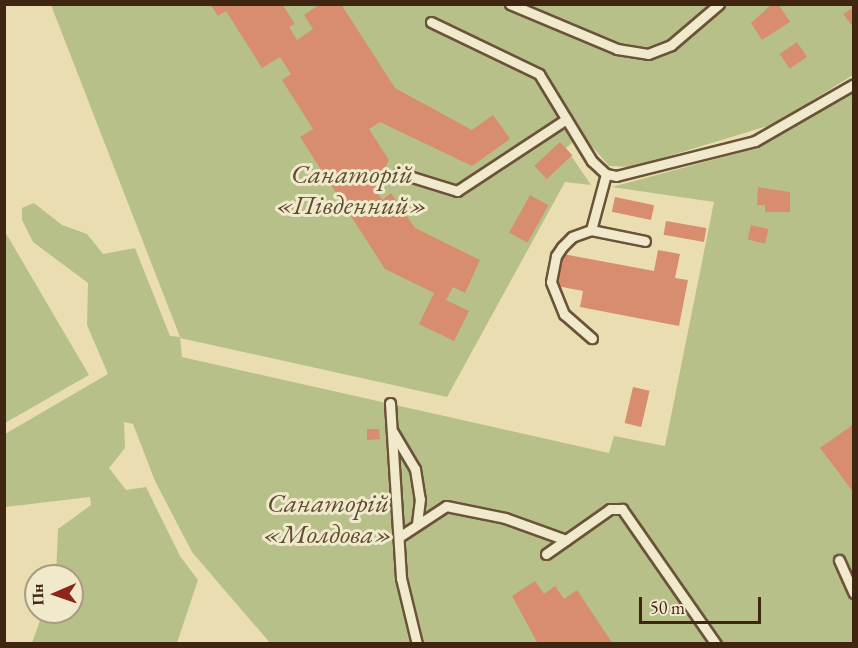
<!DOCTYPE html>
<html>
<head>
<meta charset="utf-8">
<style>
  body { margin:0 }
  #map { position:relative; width:858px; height:648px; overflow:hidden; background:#eaddb1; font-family:"EB Garamond",serif }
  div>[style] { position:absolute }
  .green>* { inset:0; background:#b8c08a }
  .building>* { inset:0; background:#d78d6e; transform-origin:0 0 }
  .roads { filter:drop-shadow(2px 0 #6a5338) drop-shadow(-2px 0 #6a5338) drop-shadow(0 2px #6a5338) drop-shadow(0 -2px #6a5338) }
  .lane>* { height:9px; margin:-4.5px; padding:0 4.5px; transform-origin:4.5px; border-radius:4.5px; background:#f1e9cc }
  span { translate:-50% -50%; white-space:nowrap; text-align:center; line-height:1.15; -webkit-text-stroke:6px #f1e9cc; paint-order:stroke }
  .park-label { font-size:27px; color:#5e4c2e; font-style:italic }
  .frame { position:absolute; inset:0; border:6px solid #402510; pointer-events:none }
  .north { position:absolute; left:24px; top:564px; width:60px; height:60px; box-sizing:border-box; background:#f1e9cc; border:2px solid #aa9b81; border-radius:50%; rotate:268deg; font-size:16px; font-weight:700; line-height:24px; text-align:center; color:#402510 }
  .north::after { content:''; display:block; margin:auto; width:21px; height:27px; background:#8f2418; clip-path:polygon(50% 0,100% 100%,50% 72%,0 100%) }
  .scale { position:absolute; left:639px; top:597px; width:122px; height:27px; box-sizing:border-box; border:3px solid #402510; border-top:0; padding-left:8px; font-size:18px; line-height:21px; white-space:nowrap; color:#402510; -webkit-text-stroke:4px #f1e9cc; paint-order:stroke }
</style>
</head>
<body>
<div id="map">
  <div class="green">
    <div style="clip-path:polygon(51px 5px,853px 5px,853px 75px,774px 124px,633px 167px,609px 166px,582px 135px,566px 148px,591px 185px,565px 182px,447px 397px,180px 338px,182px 357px,609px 453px,614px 436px,665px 446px,714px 202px,612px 187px,760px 147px,853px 92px,853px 643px,270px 643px,192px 552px,155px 481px,133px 424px,124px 422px,125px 448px,109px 468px,126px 490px,146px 487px,180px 556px,198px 580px,177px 643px,32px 643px,43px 612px,72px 612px,72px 576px,56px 576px,58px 529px,91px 505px,90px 497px,5px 507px,5px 434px,108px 374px,87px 325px,88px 283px,33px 242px,22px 220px,22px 208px,34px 203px,62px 225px,87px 234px,103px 254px,135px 248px,170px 336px,180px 337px)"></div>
    <div style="clip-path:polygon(4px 230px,89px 375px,5px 423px,4px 423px)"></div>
  </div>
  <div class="building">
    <div style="clip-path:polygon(210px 4px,282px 4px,295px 24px,289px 27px,297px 40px,313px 29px,304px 15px,320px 4px,341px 4px,395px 88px,472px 130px,493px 115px,510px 139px,472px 166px,380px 122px,369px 129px,389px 160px,374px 188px,382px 200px,391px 193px,415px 228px,480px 260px,465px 293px,453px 287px,446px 300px,469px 311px,454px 341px,419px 324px,434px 293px,385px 269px,300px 137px,313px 129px,282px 80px,291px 74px,280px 57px,262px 68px,226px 11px,218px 16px)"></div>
    <div style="clip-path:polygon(772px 4px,779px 5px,790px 22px,762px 40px,751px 23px)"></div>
    <div style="clip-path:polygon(854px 7px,854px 28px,843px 14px)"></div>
    <div style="left:797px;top:42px;width:18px;height:21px;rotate:56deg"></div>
    <div style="left:560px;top:142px;width:18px;height:35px;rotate:47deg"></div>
    <div style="clip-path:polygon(758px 187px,790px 192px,790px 212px,765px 212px,765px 205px,757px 205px)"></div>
    <div style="left:530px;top:195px;width:21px;height:43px;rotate:29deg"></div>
    <div style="left:615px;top:197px;width:40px;height:15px;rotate:12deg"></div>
    <div style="left:666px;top:221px;width:41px;height:14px;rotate:10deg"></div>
    <div style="left:751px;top:225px;width:18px;height:15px;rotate:13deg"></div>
    <div style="clip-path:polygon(658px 250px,680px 254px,675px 278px,688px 280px,679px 326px,580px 307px,583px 291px,557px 286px,563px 254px,654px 271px)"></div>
    <div style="left:633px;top:387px;width:17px;height:37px;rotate:13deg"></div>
    <div style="clip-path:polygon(854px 424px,854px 493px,820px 448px)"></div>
    <div style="clip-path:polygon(367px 429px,379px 429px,380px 439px,367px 440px)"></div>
    <div style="clip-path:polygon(535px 581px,544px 594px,555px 586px,564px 599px,577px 590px,613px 644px,538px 644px,512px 596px)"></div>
  </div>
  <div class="roads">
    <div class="lane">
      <div style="left:510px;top:4px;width:116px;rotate:22.8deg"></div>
      <div style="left:617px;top:49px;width:31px;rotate:9deg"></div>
      <div style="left:648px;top:54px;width:25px;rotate:-21deg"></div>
      <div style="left:671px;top:45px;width:63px;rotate:-40.5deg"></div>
      <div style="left:431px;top:22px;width:120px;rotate:25.7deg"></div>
      <div style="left:539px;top:74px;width:102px;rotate:58.7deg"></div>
      <div style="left:592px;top:161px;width:19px;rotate:43deg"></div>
      <div style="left:606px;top:174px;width:10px;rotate:11deg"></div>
      <div style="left:616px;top:176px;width:143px;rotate:-14.1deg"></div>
      <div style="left:755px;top:141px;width:114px;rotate:-29.9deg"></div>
      <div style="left:399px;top:173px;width:61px;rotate:17.2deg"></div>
      <div style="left:457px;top:191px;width:131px;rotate:-33.4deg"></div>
      <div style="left:606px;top:174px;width:58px;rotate:105deg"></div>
      <div style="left:591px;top:230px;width:55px;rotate:11.5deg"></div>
      <div style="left:591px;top:230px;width:20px;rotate:160deg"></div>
      <div style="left:572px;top:237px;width:14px;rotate:135deg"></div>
      <div style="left:562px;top:247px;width:11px;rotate:124deg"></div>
      <div style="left:556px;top:256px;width:26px;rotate:101deg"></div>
      <div style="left:551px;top:282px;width:35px;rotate:68deg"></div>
      <div style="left:564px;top:314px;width:37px;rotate:41deg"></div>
      <div style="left:390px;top:403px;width:175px;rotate:86.4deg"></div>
      <div style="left:401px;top:578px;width:68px;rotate:76.4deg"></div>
      <div style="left:393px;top:432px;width:43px;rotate:59.3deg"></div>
      <div style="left:415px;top:469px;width:30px;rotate:81deg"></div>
      <div style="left:420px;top:499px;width:26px;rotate:97deg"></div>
      <div style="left:399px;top:537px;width:56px;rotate:-33.4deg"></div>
      <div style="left:446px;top:506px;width:60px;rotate:11.5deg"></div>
      <div style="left:505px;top:518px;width:65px;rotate:19.8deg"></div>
      <div style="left:546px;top:554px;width:78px;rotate:-35.1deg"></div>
      <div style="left:610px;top:509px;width:12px"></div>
      <div style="left:622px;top:509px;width:165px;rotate:55.2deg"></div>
      <div style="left:839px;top:560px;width:36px;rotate:66deg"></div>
    </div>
  </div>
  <div class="park-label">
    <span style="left:352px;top:189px">Санаторій<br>«Південний»</span>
    <span style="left:328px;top:518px">Санаторій<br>«Молдова»</span>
  </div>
  <div class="frame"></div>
  <div class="north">Пн</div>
  <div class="scale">50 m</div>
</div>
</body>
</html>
